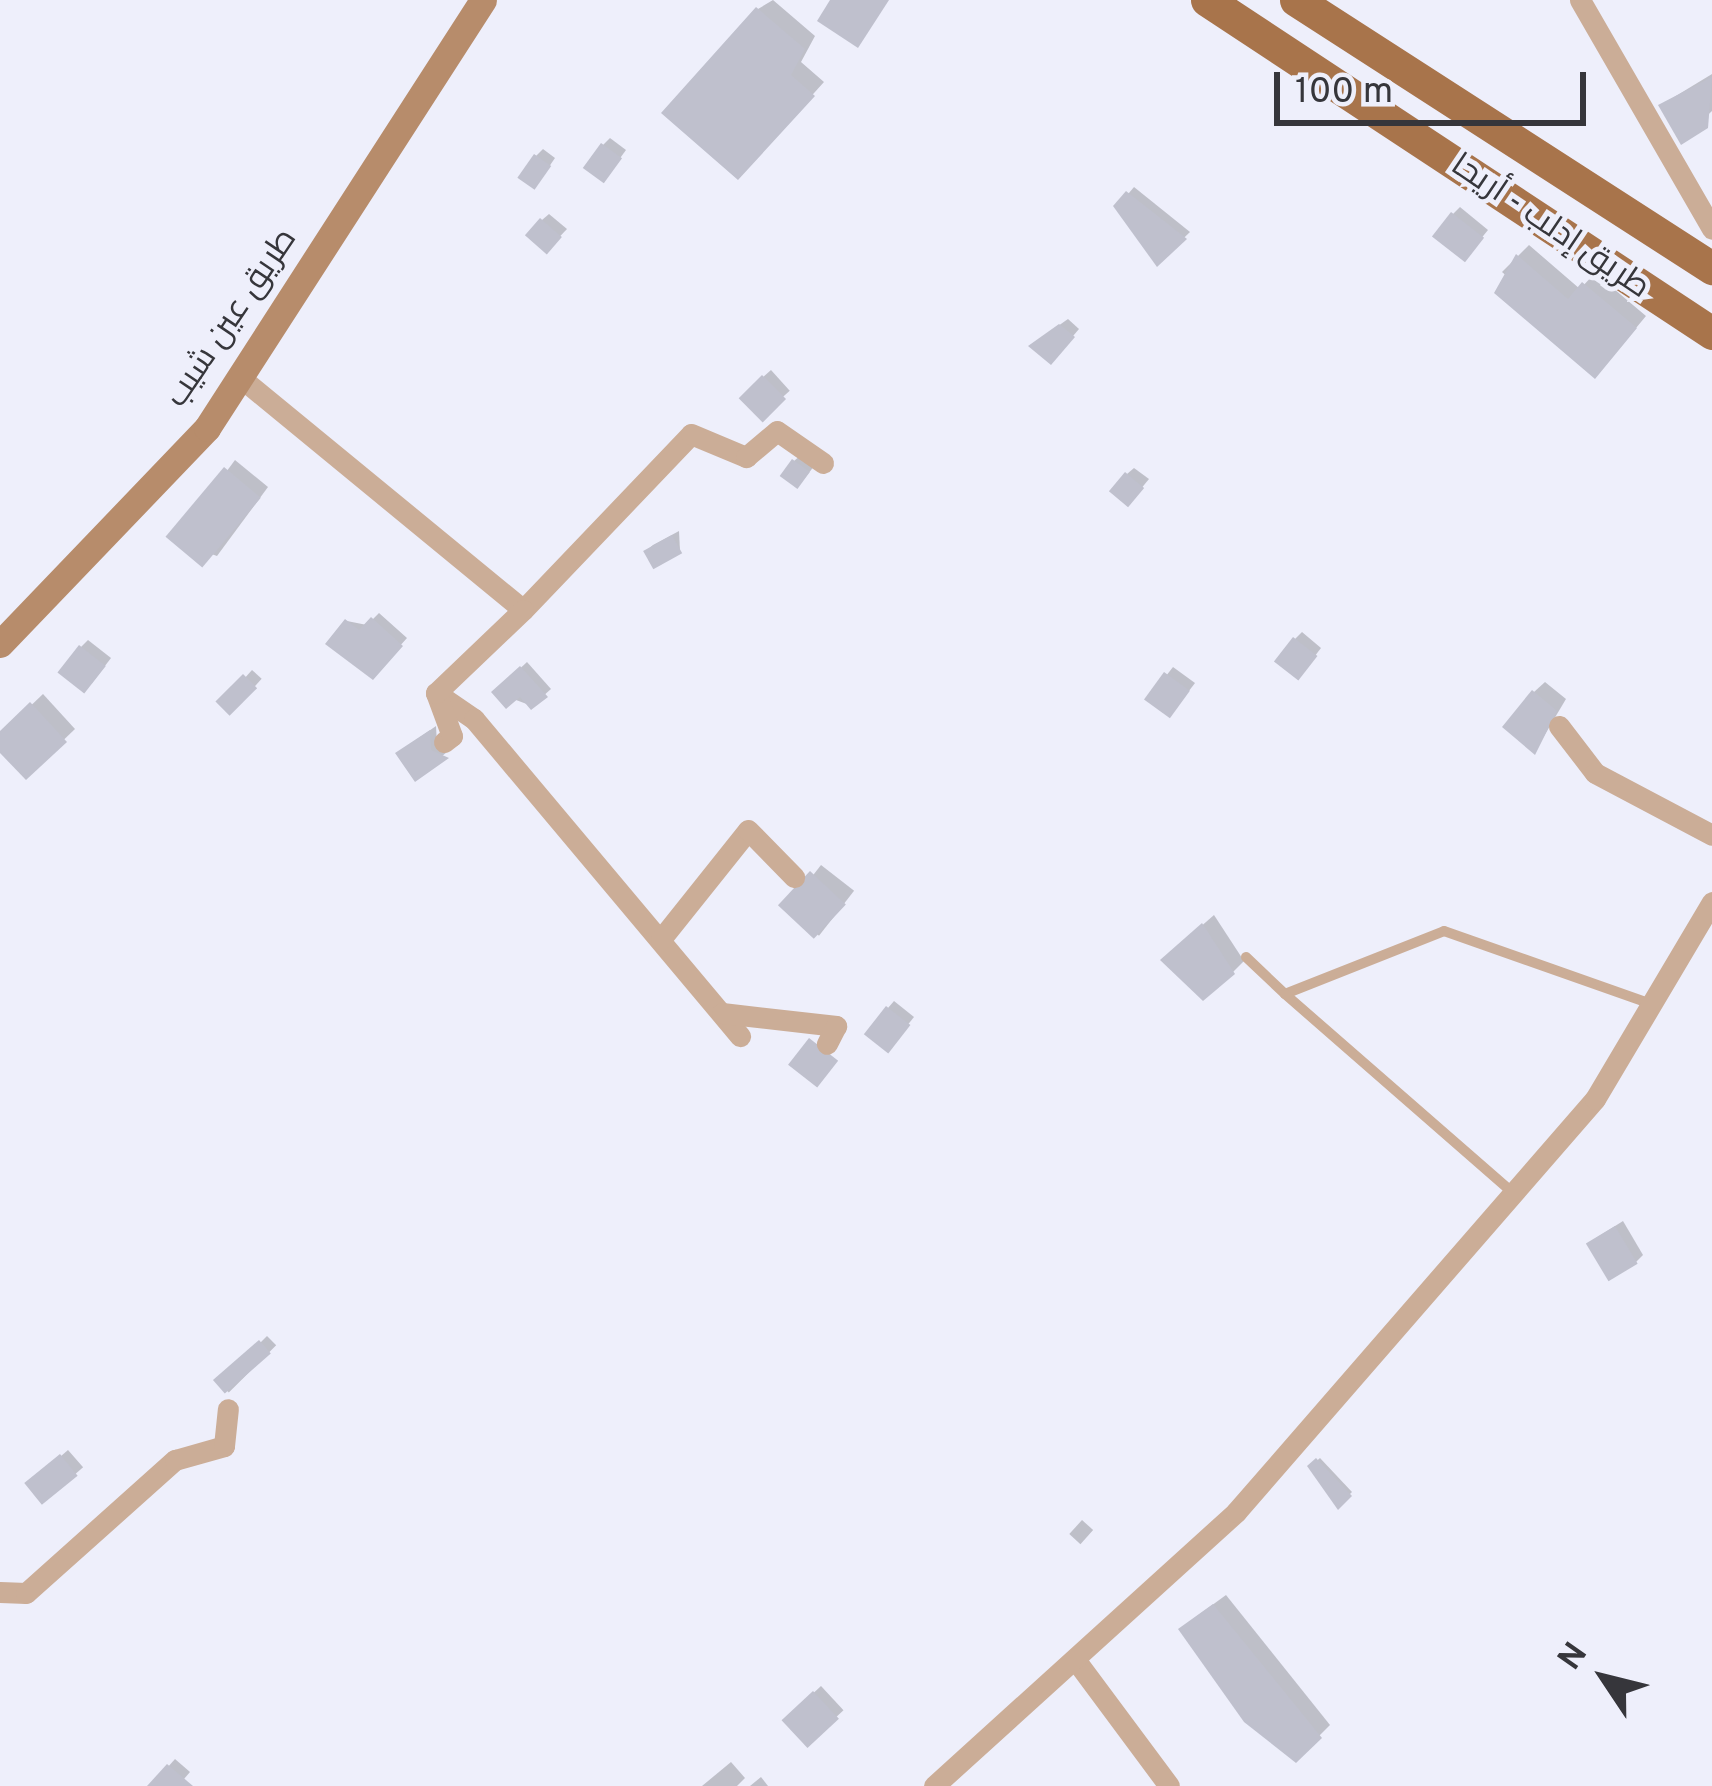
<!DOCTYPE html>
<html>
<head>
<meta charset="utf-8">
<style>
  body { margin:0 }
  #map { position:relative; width:1712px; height:1786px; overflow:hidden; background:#eeeffb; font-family:Overpass,Cairo,sans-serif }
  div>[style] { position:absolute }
  .shadow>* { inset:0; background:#0003; transform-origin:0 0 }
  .building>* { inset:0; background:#bfc0cd; transform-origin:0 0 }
  .lane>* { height:10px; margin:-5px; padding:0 5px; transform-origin:5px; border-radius:5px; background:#cbad97 }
  .street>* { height:21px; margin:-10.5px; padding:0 10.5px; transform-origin:10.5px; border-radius:10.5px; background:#cbad97 }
  .secondary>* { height:27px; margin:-13.5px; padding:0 13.5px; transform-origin:13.5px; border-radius:13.5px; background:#b78c6b }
  .primary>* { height:33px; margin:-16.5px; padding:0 16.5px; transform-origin:16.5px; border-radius:16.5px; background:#a8744b }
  span { translate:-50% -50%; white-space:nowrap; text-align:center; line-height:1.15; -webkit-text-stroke:10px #eeeffb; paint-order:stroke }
  .street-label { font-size:33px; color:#36363b }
  .north { position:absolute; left:1544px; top:1618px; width:120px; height:120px; -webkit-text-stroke:9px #eeeffb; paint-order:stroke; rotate:305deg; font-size:33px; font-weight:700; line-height:48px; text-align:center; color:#36363b }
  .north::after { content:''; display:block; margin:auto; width:42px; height:54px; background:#36363b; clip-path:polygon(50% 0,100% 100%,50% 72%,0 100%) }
  .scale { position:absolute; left:1274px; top:72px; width:312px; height:54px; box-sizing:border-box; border:6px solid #36363b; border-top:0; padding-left:15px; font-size:36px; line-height:42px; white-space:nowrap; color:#36363b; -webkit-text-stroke:9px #eeeffb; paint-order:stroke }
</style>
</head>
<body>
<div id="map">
  <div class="shadow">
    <div style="clip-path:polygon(773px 0,815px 36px,801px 62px,824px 82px,750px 164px,758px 9px)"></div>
    <div style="clip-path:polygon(1712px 74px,1712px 111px,1681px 140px,1661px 105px)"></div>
    <div style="clip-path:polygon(610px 138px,626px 150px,610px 172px,603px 145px)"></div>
    <div style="clip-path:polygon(543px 149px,555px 158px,540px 180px,536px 156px)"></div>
    <div style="clip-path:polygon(1134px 187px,1190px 232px,1158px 263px,1118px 206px)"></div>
    <div style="clip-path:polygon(1460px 207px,1488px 230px,1471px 251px,1453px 214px)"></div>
    <div style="clip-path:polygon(549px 214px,567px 229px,547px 250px,542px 220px)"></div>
    <div style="clip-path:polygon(1529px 245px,1580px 289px,1595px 273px,1646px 316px,1606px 364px,1502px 272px)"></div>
    <div style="clip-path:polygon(1068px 319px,1079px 329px,1057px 355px,1038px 340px)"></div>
    <div style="left:771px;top:370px;width:28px;height:40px;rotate:48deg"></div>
    <div style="clip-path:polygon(801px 455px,815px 465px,804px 479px,794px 461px)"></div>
    <div style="clip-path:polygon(235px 460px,268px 487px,217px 556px,175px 541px)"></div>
    <div style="clip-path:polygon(1134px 468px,1149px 479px,1135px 496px,1127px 474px)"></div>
    <div style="clip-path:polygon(679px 531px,680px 551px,646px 551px,653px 545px)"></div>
    <div style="clip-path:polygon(379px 613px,407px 638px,373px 676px,347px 621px,367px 625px)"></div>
    <div style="clip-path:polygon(1302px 632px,1321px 648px,1305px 669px,1295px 639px)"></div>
    <div style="clip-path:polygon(88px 640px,111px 658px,92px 683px,81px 647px)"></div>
    <div style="clip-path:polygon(527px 662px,551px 689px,532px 706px,495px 692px)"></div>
    <div style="clip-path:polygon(1173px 667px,1195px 683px,1176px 708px,1148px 699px)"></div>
    <div style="left:252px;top:670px;width:13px;height:45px;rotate:42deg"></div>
    <div style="clip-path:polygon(1545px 682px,1566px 699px,1535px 751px,1534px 692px)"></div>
    <div style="clip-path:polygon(43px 694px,75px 729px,26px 776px,0 735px)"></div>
    <div style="clip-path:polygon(436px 726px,437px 744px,451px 749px,415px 777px,406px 747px)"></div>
    <div style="left:821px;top:865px;width:42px;height:57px;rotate:38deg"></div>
    <div style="clip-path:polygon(1214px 915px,1244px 961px,1233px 972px,1175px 949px)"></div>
    <div style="clip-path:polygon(894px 1001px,914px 1017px,894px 1042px,888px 1008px)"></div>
    <div style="clip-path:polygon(1623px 1221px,1643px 1255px,1636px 1262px,1596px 1238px)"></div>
    <div style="left:267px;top:1336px;width:13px;height:67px;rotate:45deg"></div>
    <div style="left:68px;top:1450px;width:23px;height:52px;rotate:49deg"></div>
    <div style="clip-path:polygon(1320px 1458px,1352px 1492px,1339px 1505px,1311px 1466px)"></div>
    <div style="left:1082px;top:1520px;width:15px;height:19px;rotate:42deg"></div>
    <div style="clip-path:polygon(1226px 1595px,1330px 1725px,1296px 1759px,1193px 1619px)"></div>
    <div style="left:821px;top:1686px;width:33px;height:49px;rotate:47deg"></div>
    <div style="clip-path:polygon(175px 1759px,190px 1772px,178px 1786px,151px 1786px)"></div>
    <div style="clip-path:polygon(731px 1762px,745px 1778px,737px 1786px,702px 1786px)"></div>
    <div style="clip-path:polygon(761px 1777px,768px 1786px,750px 1786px)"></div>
  </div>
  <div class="building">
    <div style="clip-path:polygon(830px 0,889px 0,858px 48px,817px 21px)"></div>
    <div style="clip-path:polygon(756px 7px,805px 49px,791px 75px,815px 96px,738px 180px,661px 113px)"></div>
    <div style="clip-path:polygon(1712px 77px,1708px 128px,1681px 145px,1658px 105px)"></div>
    <div style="left:601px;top:143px;width:26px;height:31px;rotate:36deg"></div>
    <div style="left:534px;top:154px;width:21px;height:29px;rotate:35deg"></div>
    <div style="clip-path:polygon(1126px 191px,1187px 239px,1157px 267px,1113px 206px)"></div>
    <div style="left:1451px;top:212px;width:42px;height:31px;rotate:38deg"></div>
    <div style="left:540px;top:218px;width:29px;height:23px;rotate:41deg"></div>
    <div style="clip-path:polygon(1516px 254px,1568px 299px,1582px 282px,1637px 328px,1595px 379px,1494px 293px)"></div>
    <div style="clip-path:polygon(1059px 324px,1075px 337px,1051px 365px,1028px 346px)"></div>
    <div style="left:762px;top:375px;width:34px;height:33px;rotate:45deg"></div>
    <div style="left:792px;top:459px;width:22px;height:21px;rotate:36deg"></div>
    <div style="left:224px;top:467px;width:48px;height:91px;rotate:40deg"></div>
    <div style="left:1125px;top:472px;width:25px;height:25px;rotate:40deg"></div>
    <div style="left:672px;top:535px;width:21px;height:33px;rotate:61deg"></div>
    <div style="clip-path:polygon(371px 617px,403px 646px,373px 680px,325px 644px,345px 619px,359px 630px)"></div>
    <div style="left:1293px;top:637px;width:31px;height:31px;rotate:38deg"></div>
    <div style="left:79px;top:645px;width:34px;height:35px;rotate:38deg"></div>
    <div style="clip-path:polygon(520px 666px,548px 697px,531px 710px,520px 697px,506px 709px,491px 692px)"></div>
    <div style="left:1164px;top:672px;width:32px;height:34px;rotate:36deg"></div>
    <div style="left:243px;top:674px;width:20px;height:39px;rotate:45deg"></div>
    <div style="clip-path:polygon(1532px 690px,1557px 711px,1535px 755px,1502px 727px)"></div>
    <div style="clip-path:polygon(30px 702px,67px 742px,26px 780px,0 753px,0 731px)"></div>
    <div style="clip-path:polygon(430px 730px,431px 750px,449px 758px,415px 782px,395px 753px)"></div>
    <div style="left:810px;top:871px;width:49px;height:47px;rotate:43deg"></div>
    <div style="clip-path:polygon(1202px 923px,1235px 974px,1203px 1001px,1160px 960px)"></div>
    <div style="left:886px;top:1006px;width:31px;height:36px;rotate:38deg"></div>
    <div style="left:809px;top:1038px;width:37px;height:34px;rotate:38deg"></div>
    <div style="left:1615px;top:1226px;width:44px;height:34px;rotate:59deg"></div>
    <div style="left:259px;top:1340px;width:18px;height:61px;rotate:49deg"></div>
    <div style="left:60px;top:1454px;width:28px;height:46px;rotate:51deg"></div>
    <div style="clip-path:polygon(1316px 1458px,1352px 1496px,1338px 1510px,1307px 1466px)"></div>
    <div style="clip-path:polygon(1213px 1604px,1322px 1738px,1296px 1763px,1244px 1722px,1178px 1629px)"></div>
    <div style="left:813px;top:1691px;width:38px;height:43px;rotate:47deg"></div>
    <div style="clip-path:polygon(167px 1764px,193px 1786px,147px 1786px)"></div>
  </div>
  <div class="lane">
    <div style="left:1246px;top:957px;width:54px;rotate:43.5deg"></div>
    <div style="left:1285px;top:994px;width:171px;rotate:-21.6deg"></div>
    <div style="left:1444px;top:931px;width:219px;rotate:19.4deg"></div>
    <div style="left:1285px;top:994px;width:301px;rotate:41.1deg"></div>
  </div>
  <div class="street">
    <div style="left:1580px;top:0;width:264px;rotate:60deg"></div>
    <div style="left:241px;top:378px;width:365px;rotate:39.4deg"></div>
    <div style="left:523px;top:610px;width:243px;rotate:-46.3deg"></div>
    <div style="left:691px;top:434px;width:60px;rotate:22.7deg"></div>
    <div style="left:746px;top:457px;width:40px;rotate:-40deg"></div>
    <div style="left:777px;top:431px;width:56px;rotate:34.8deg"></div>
    <div style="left:436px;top:693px;width:46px;rotate:34.4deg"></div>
    <div style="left:474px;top:719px;width:414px;rotate:50deg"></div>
    <div style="left:1559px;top:726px;width:59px;rotate:52.5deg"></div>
    <div style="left:1595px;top:773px;width:132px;rotate:27.9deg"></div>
    <div style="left:444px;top:742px;width:10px;rotate:-37deg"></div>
    <div style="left:452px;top:736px;width:46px;rotate:-110.4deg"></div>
    <div style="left:436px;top:693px;width:120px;rotate:-43.7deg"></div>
    <div style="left:661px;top:939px;width:139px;rotate:-51.4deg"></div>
    <div style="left:748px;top:830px;width:66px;rotate:45.6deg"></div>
    <div style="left:722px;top:1013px;width:115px;rotate:6.5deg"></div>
    <div style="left:836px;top:1026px;width:20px;rotate:117deg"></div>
    <div style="left:0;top:1592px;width:26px;rotate:2deg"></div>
    <div style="left:26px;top:1593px;width:200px;rotate:-41.8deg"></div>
    <div style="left:175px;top:1460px;width:51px;rotate:-15.9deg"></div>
    <div style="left:224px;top:1446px;width:37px;rotate:-84deg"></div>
    <div style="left:1077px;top:1662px;width:154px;rotate:53.4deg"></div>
    <div style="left:934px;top:1786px;width:408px;rotate:-42.2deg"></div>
    <div style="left:1236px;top:1512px;width:547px;rotate:-49deg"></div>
    <div style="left:1595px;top:1099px;width:229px;rotate:-59.3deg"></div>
  </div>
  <div class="secondary">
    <div style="left:0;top:644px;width:299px;rotate:-46.2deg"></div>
    <div style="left:207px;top:428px;width:509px;rotate:-57.18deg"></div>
  </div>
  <div class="primary">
    <div style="left:1207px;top:0;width:605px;rotate:33.4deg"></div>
    <div style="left:1296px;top:0;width:495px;rotate:32.8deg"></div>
  </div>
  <div class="street-label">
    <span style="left:1549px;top:228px;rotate:34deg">طريق إدلب - أريحا</span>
    <span style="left:233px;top:319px;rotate:-56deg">طريق عين شيب</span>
  </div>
  <div class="north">N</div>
  <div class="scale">100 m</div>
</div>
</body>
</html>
